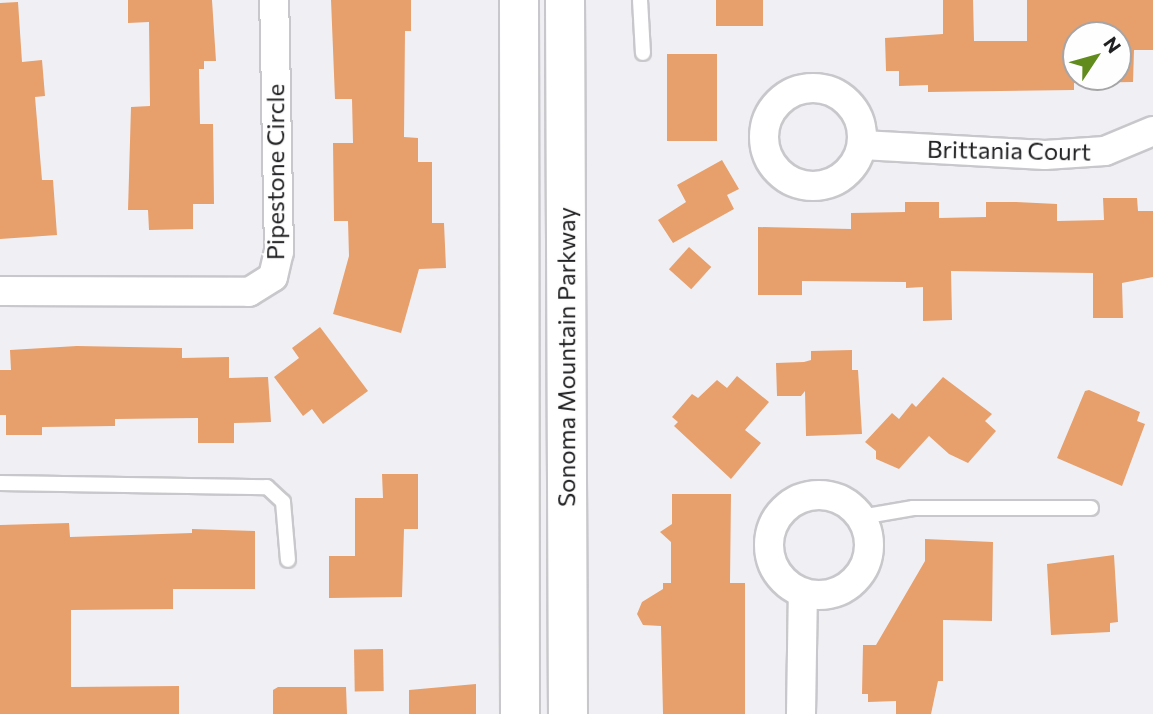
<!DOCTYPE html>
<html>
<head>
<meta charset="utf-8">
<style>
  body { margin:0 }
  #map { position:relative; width:1153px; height:714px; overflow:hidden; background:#f0f0f4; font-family:Commissioner,sans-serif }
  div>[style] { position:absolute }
  .building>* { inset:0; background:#e79f6c; transform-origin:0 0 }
  .roads { filter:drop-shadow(2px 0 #c8c8cc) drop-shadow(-2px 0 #c8c8cc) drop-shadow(0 2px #c8c8cc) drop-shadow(0 -2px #c8c8cc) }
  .service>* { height:14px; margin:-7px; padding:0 7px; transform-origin:7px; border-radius:7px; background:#fff }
  .minor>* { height:28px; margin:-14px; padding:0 14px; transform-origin:14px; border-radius:14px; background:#fff }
  .minor>.ring { margin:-14px; padding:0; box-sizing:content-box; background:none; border:28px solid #fff; border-radius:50% }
  .secondary>* { height:38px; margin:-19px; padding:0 19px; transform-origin:19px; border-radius:19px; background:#fff }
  span { translate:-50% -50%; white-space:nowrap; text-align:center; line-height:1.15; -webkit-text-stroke:5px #fefeff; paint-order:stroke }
  .street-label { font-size:24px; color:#202022 }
  .north { position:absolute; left:1062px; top:21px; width:70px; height:70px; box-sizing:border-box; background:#fefeff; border:2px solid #a5a5a7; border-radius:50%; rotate:54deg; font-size:19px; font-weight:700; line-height:28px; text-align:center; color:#202022 }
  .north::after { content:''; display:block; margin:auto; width:24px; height:32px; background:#618c1d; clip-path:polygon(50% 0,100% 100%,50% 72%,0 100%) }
</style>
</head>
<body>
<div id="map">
  <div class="building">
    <div style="clip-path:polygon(128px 0,212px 0,216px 61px,204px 61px,204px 69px,199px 69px,200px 124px,213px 124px,214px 204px,193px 204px,193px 229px,149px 230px,148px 210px,128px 210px,131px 107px,150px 106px,149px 22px,128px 23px)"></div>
    <div style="clip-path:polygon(331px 0,411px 0,411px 31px,405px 31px,404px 137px,418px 138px,418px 162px,432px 162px,432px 223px,444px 223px,446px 268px,419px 269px,401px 333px,333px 314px,349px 256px,348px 221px,334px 221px,333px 143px,353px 143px,352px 99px,335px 99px)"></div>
    <div style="left:716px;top:0;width:47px;height:26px"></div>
    <div style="clip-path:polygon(evenodd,943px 0,973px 0,974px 41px,1027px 41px,1027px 0,1153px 0,1153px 50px,1134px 50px,1133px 82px,1074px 83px,1074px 90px,928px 92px,928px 85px,899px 86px,899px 71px,886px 71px,885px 38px,943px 34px,943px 0,1076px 35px,1118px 35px,1118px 77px,1076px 77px,1076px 35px)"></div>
    <div style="clip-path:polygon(18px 2px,22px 62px,42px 60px,45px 96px,35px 97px,42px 180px,53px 180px,57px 235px,0 239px,0 3px)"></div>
    <div style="left:667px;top:54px;width:50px;height:87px"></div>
    <div style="clip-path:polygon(722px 160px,739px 189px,727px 195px,734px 209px,673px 243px,658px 220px,686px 202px,677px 185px)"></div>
    <div style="clip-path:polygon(1103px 198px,1137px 198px,1138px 211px,1153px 211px,1153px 277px,1122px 283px,1123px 318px,1093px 318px,1093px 273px,951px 271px,952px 320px,923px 321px,923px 287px,906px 288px,906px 282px,802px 281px,802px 295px,758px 295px,758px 227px,851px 229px,851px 213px,905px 212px,905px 202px,939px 202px,939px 218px,986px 217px,986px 202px,1016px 202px,1057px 204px,1057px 221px,1104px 220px)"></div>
    <div style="left:689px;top:247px;width:30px;height:30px;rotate:42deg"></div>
    <div style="clip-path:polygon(320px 327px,368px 391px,323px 424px,312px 409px,303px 416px,274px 377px,299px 358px,292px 348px)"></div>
    <div style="clip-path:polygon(77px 346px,182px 348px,182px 358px,229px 357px,229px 378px,268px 377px,271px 422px,234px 423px,234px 443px,198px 443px,198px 418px,115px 419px,115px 426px,42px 427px,42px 435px,6px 435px,6px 415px,0 415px,0 370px,11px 370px,10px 350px)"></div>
    <div style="clip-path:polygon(852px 350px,852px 370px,858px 370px,862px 434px,806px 436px,805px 391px,801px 396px,777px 396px,776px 363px,804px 362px,811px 360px,811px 351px)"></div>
    <div style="clip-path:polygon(737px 376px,769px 402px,745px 430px,761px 443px,731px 479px,674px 426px,678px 422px,672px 417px,692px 394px,698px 398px,717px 380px,727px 388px)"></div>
    <div style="clip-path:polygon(943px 377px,992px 414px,985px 421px,996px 431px,968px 463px,949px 454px,929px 436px,899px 469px,876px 459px,876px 451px,865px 442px,892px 413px,899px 419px,912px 403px,916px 407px)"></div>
    <div style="clip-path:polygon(1089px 390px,1140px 412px,1137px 421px,1145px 424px,1122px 486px,1057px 458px,1085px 391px)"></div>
    <div style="clip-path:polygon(382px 474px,418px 474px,418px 529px,404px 529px,402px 597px,329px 598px,329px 556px,355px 556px,355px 498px,383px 498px)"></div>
    <div style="clip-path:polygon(672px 494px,731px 494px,730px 583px,745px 583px,745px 714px,663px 714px,661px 626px,643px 625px,637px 614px,642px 602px,663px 589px,663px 583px,671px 583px,671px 542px,660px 532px,672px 524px)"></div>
    <div style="clip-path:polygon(69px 523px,70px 537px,192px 533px,192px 529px,255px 531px,255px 589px,173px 589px,173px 609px,71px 610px,71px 687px,179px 686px,179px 714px,0 714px,0 525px)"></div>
    <div style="clip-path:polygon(925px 539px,993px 542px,992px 621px,943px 620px,943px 681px,938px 681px,931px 714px,896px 714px,896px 701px,868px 702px,868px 694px,862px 694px,863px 645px,876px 645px,925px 561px)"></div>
    <div style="clip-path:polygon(1114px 555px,1118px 622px,1110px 623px,1110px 632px,1051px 635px,1047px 564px)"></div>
    <div style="left:383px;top:649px;width:42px;height:29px;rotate:89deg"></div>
    <div style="clip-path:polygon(476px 684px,476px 714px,409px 714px,409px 690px)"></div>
    <div style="clip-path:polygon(278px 687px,346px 687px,347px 714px,273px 714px,273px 690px)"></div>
  </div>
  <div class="roads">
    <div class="service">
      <div style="left:640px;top:0;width:53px;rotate:86.8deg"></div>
      <div style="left:0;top:483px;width:267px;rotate:0.9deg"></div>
      <div style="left:267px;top:487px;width:22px;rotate:43deg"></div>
      <div style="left:283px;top:502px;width:58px;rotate:85.1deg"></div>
      <div style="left:861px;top:517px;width:53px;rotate:-9.8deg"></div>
      <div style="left:913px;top:508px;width:178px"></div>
    </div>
    <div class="minor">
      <div class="ring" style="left:764px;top:88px;width:70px;height:70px"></div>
      <div style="left:862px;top:145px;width:183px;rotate:3.1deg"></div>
      <div style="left:1045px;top:155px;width:60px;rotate:-3.8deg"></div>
      <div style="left:1105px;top:151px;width:52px;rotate:-22.6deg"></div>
      <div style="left:0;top:291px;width:249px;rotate:0.2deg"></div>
      <div style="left:249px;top:292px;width:28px;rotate:-32deg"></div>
      <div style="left:273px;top:277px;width:26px;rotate:-77deg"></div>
      <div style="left:279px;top:252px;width:252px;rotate:-91.1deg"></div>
      <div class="ring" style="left:769px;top:495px;width:72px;height:72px"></div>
      <div style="left:801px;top:714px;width:121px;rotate:-89.1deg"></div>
    </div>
    <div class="secondary">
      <div style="left:519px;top:0;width:714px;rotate:89.92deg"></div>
      <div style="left:565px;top:0;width:714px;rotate:89.76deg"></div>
    </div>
  </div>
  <div class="street-label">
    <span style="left:1009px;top:150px;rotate:1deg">Brittania Court</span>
    <span style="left:275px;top:172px;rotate:-90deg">Pipestone Circle</span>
    <span style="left:566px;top:357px;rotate:-90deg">Sonoma Mountain Parkway</span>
  </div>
  <div class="north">N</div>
</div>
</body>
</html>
